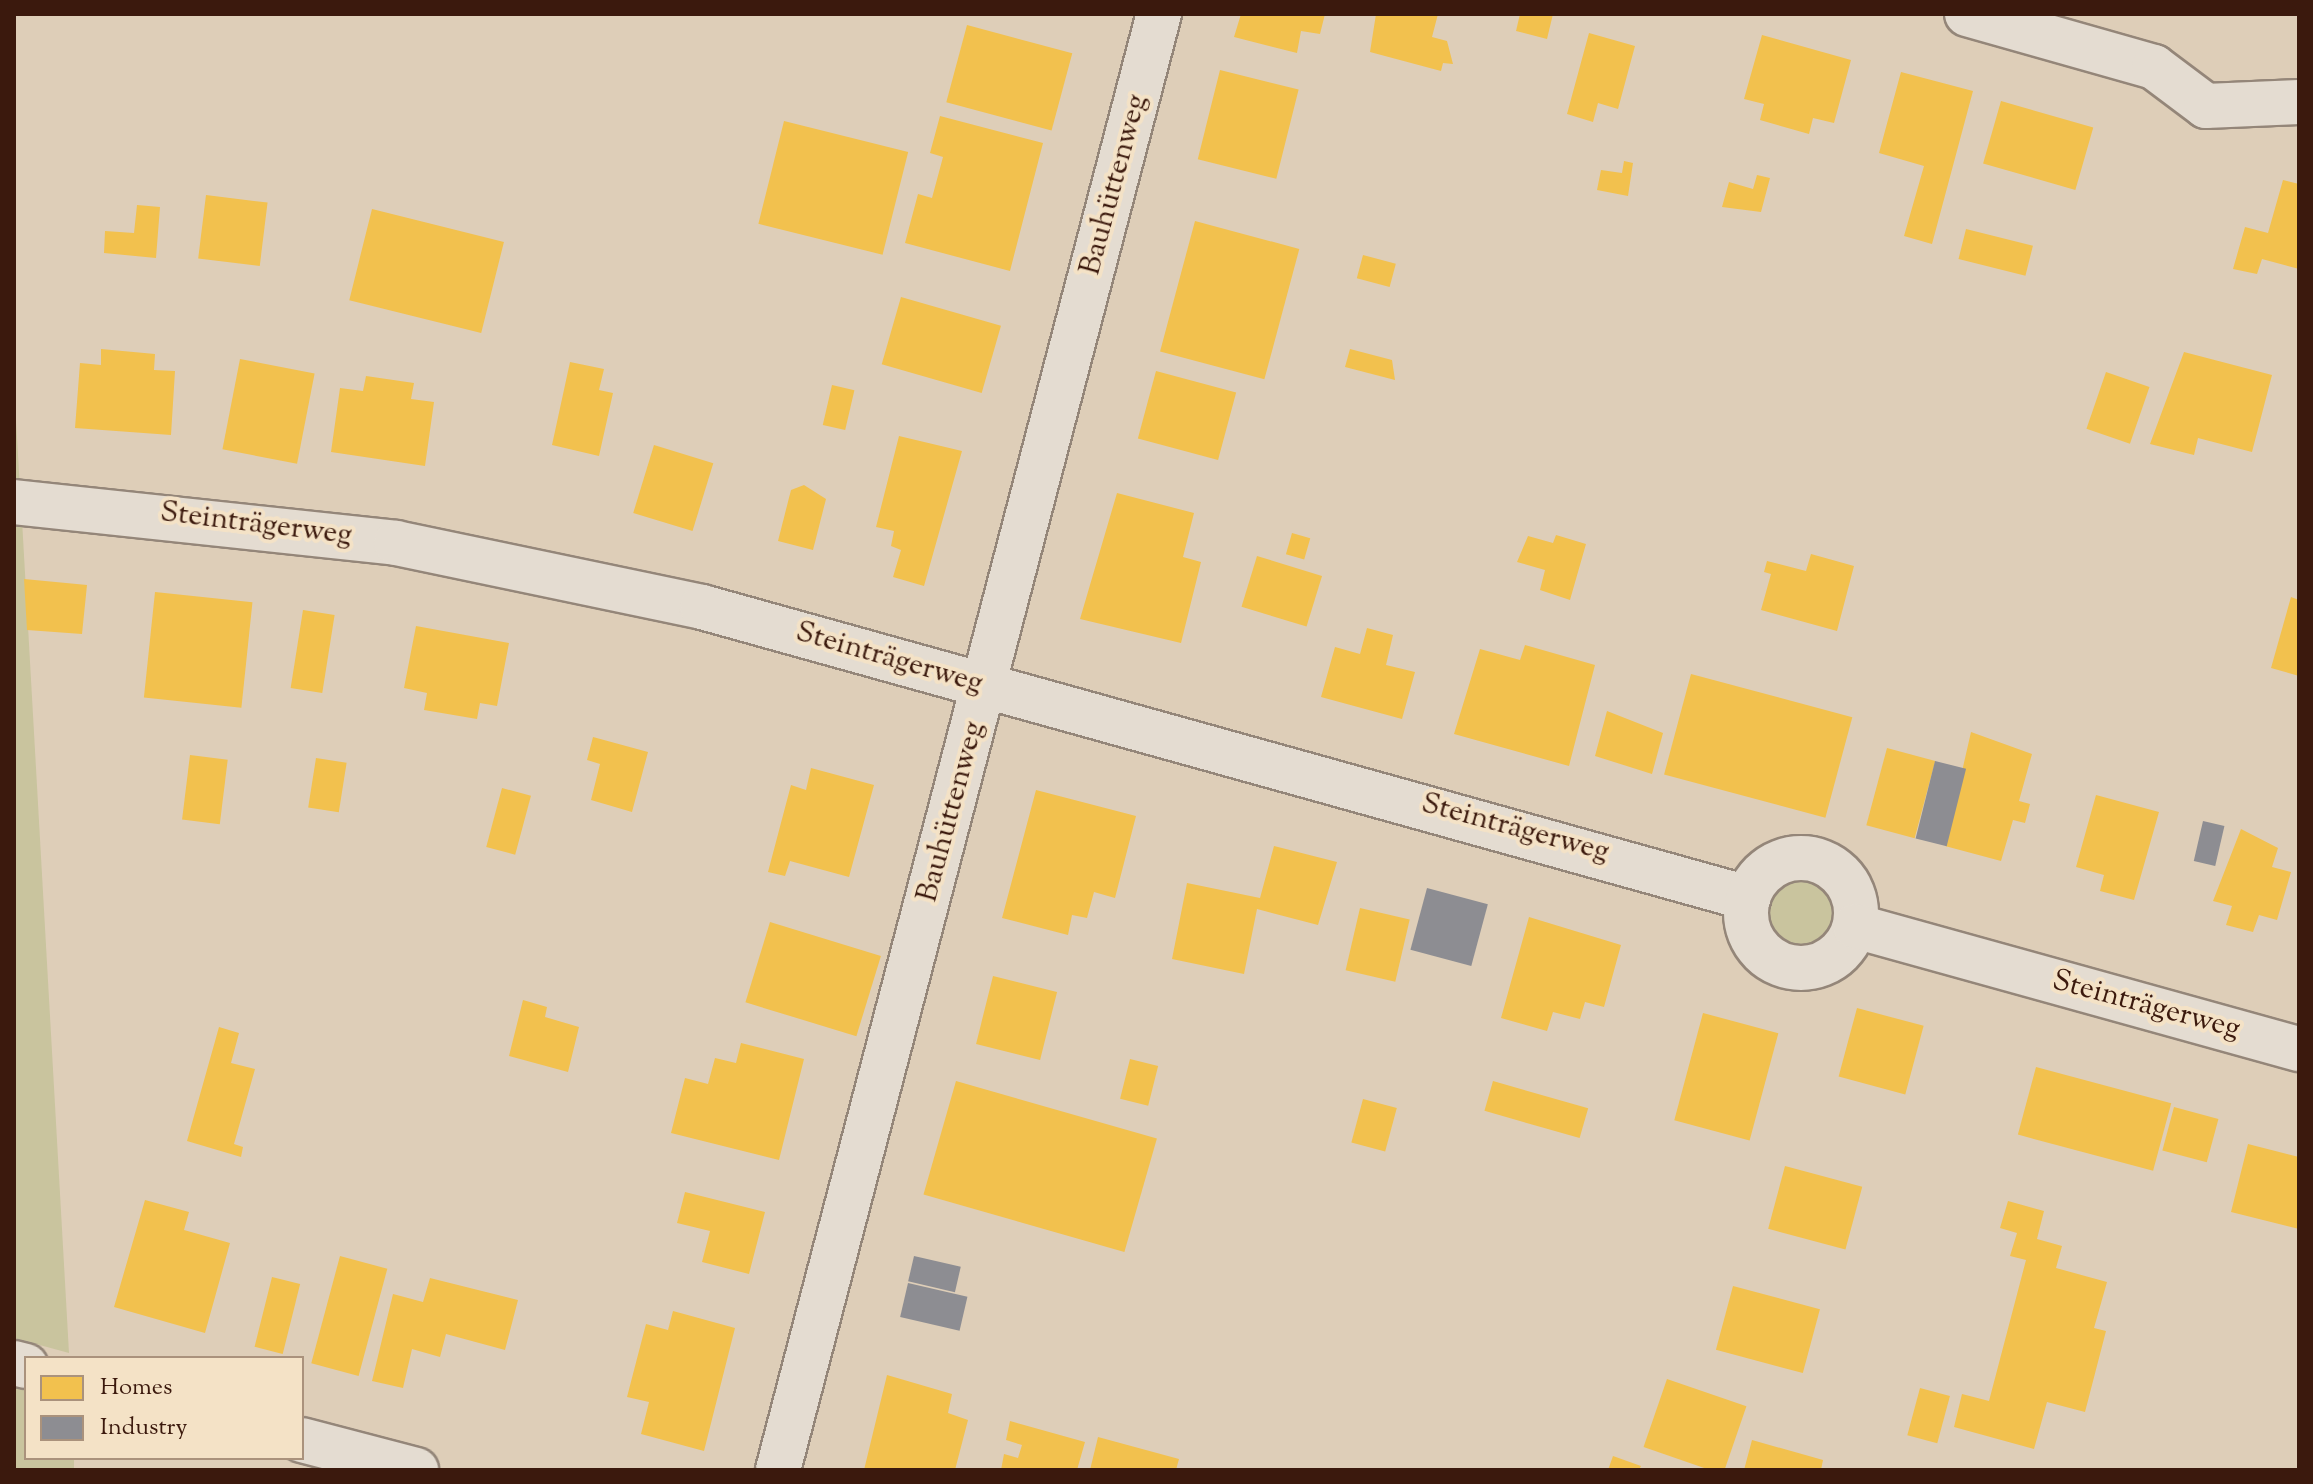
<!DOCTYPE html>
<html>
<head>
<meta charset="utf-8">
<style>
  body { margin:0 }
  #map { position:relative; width:2313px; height:1484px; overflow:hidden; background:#deceb8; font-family:"Sorts Mill Goudy",serif }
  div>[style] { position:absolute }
  .green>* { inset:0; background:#c9c49e }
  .round { border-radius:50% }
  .homes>* { inset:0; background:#f2c14e; transform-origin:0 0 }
  .industry>* { inset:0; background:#8d8d92; transform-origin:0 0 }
  .roads { filter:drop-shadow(2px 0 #948679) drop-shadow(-2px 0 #948679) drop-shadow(0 2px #948679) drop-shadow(0 -2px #948679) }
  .minor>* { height:44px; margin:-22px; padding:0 22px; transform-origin:22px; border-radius:22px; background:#e4dcd1 }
  .minor>.ring { margin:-22px; padding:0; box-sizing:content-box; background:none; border:44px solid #e4dcd1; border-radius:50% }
  span { translate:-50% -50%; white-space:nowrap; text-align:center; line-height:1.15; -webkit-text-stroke:8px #f4e2c6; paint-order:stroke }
  .street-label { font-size:30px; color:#3b190d }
  .frame { position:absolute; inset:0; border:16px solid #3b190d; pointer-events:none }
  .legend { position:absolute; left:24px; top:1356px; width:280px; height:104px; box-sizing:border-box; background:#f4e2c6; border:2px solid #aa927c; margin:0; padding:10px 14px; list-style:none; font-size:24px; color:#3b190d }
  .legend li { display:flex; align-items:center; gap:16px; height:40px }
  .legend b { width:40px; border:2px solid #aa927c }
</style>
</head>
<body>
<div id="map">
  <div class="green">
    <div style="clip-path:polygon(14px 386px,20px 489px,14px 489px)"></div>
    <div style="clip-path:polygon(14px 520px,22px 520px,69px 1353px,14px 1338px)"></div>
    <div class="round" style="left:1766px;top:874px;width:76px;height:76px"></div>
    <div style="clip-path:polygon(14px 1387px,26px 1390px,26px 1458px,74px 1458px,74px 1470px,14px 1470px)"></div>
  </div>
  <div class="homes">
    <div style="clip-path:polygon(1241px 14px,1325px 14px,1320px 34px,1301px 31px,1297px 53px,1234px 37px)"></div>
    <div style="clip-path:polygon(1376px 14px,1438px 14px,1432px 37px,1447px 41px,1453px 64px,1443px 63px,1441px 71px,1370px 52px)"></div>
    <div style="clip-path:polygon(1520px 14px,1553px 14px,1547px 39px,1516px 31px)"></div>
    <div style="left:967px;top:25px;width:109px;height:80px;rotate:15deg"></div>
    <div style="clip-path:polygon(1589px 33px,1635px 46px,1618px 109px,1598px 103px,1593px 122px,1567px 114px)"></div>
    <div style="clip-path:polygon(1762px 35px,1851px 60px,1834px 123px,1813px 118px,1809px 134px,1760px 120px,1764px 104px,1744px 99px)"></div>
    <div style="left:1220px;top:70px;width:81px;height:92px;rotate:14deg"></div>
    <div style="clip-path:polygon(1901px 72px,1973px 91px,1932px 244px,1904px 236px,1924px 166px,1879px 153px)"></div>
    <div style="left:2001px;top:101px;width:96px;height:65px;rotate:16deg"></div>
    <div style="clip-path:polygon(940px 116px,1043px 143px,1010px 271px,905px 243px,918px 194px,932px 198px,943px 157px,930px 153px)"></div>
    <div style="left:784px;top:121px;width:128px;height:106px;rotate:14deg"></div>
    <div style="clip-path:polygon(1624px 161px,1633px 163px,1628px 196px,1597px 190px,1601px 170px,1622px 173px)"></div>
    <div style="clip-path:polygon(1757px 175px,1770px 178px,1761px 212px,1722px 207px,1729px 182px,1753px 189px)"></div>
    <div style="clip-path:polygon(2283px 180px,2299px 184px,2299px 269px,2262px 259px,2257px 274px,2233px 269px,2245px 227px,2268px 233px)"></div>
    <div style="left:206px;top:195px;width:62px;height:64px;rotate:7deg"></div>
    <div style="clip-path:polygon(137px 205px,160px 207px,156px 258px,104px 253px,105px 231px,134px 233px)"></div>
    <div style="left:372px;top:209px;width:136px;height:94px;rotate:14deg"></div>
    <div style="left:1195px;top:221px;width:108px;height:135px;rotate:15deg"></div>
    <div style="left:1966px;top:229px;width:69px;height:31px;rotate:14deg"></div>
    <div style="left:1363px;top:255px;width:34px;height:24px;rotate:15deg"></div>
    <div style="left:901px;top:297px;width:104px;height:70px;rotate:16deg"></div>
    <div style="clip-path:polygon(101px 349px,155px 354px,154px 370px,175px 371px,171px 435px,75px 428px,80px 363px,101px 365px)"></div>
    <div style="clip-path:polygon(1350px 349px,1392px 360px,1395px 380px,1345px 367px)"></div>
    <div style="clip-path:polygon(2184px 352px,2272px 375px,2252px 452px,2198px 438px,2194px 455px,2150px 444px)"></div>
    <div style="left:240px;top:359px;width:76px;height:92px;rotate:11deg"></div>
    <div style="clip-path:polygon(570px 362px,604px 369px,599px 390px,613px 393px,599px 456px,552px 445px)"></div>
    <div style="left:1156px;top:371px;width:83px;height:70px;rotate:15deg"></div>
    <div style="left:2106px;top:372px;width:46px;height:60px;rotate:19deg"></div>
    <div style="clip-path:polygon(366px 376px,414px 383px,411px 399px,434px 402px,425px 466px,331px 452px,340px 388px,363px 391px)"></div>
    <div style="left:832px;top:385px;width:23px;height:41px;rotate:13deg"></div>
    <div style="clip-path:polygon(899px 436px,962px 451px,924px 586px,893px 577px,901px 550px,891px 546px,894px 531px,876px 527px)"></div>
    <div style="left:654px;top:445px;width:62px;height:71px;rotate:17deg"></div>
    <div style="clip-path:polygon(804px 485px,826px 499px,813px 550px,778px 541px,791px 490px)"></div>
    <div style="clip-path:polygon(1117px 493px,1194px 513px,1183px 557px,1201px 562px,1181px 643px,1080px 619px)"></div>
    <div style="left:1292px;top:533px;width:19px;height:22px;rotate:16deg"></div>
    <div style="clip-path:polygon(1556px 535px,1586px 544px,1570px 600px,1540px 590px,1545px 570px,1517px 562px,1528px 536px,1553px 543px)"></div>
    <div style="clip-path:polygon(1811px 554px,1854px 566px,1837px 631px,1761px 610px,1771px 574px,1764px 572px,1767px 561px,1806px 571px)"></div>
    <div style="left:1257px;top:556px;width:68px;height:53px;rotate:17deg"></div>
    <div style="clip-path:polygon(24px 579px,87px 585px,82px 634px,27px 630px)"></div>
    <div style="left:155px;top:592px;width:98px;height:106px;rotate:6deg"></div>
    <div style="clip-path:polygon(2291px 597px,2299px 600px,2299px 676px,2271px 668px)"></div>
    <div style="left:303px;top:610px;width:32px;height:79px;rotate:9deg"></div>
    <div style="clip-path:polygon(416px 626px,509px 643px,497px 706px,480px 703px,477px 719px,424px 710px,427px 693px,404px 688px)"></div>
    <div style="clip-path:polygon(1367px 628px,1393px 635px,1386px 665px,1415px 672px,1402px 719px,1321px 697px,1335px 647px,1360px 654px)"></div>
    <div style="clip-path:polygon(1525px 645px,1595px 665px,1569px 766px,1454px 734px,1480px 649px,1520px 660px)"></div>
    <div style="left:1691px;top:674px;width:167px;height:104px;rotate:15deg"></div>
    <div style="clip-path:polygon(1607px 711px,1663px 733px,1652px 774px,1595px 756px)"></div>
    <div style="clip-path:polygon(1971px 732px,2032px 754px,2019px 801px,2030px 804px,2025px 823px,2013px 820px,2001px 861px,1945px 846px)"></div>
    <div style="clip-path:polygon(593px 737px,648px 752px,632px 812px,591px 800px,600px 764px,587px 760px)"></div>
    <div style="left:1887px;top:748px;width:50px;height:80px;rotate:15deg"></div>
    <div style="left:190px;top:755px;width:38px;height:65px;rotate:7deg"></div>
    <div style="left:316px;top:758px;width:31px;height:50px;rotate:9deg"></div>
    <div style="clip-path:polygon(811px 768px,874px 785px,849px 877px,790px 861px,785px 876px,768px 872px,791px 785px,806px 790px)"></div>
    <div style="left:502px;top:788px;width:30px;height:61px;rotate:15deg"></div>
    <div style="clip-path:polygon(1036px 790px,1136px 816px,1115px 898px,1094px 892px,1087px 918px,1072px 915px,1068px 935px,1002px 918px)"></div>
    <div style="clip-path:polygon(2096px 795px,2159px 812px,2134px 900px,2100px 891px,2104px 875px,2076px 867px)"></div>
    <div style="clip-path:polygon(2241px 829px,2278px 848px,2272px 867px,2291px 872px,2277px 920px,2259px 915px,2253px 932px,2226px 925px,2232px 906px,2213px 901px)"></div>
    <div style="clip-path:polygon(1274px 846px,1337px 862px,1318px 925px,1257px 909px,1244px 974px,1172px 959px,1187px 883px,1260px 898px)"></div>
    <div style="left:1360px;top:908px;width:51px;height:64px;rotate:13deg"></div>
    <div style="clip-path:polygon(1529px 917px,1621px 945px,1604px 1007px,1585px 1002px,1580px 1019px,1553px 1012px,1547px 1031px,1501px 1018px)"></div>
    <div style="left:770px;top:922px;width:116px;height:84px;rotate:17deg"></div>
    <div style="left:993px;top:976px;width:66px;height:70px;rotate:14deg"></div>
    <div style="clip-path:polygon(523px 1000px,547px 1007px,545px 1017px,579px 1027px,568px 1072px,509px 1056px)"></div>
    <div style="left:1857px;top:1008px;width:69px;height:71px;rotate:15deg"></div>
    <div style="left:1703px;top:1013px;width:78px;height:111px;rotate:15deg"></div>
    <div style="clip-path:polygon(219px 1027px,239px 1033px,231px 1063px,255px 1069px,234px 1144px,243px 1147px,241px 1157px,187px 1141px)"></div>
    <div style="clip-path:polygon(741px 1043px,804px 1059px,779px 1160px,671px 1133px,685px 1078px,708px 1084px,715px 1058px,736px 1063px)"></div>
    <div style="left:1130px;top:1059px;width:29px;height:41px;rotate:14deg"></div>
    <div style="left:2036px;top:1067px;width:140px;height:70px;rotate:15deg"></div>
    <div style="left:956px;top:1081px;width:209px;height:118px;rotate:16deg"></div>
    <div style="left:1493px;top:1081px;width:99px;height:31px;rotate:16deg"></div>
    <div style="left:1363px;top:1099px;width:35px;height:45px;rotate:15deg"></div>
    <div style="left:2174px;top:1107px;width:46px;height:45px;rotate:15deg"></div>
    <div style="clip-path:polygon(2248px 1144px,2299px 1157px,2299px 1229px,2231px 1212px)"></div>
    <div style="left:1785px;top:1166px;width:80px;height:65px;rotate:15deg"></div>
    <div style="clip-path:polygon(685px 1192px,765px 1212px,749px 1274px,702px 1262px,710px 1231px,677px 1223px)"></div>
    <div style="clip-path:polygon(145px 1200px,189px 1212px,184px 1230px,230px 1243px,205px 1333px,114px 1307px)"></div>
    <div style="clip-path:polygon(2008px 1201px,2044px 1211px,2037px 1239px,2062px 1246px,2056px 1268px,2107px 1282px,2094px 1328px,2106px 1331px,2085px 1412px,2047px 1402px,2034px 1449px,1954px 1427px,1962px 1394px,1989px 1401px,2026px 1260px,2010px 1256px,2017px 1233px,2000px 1228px)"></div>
    <div style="left:340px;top:1256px;width:49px;height:111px;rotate:15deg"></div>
    <div style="left:272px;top:1277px;width:29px;height:72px;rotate:14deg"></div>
    <div style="clip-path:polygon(430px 1278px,518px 1300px,505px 1350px,446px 1334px,440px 1357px,412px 1349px,403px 1388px,372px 1381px,393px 1294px,423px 1302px)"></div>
    <div style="left:1733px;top:1286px;width:90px;height:66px;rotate:15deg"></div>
    <div style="clip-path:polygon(673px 1311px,735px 1328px,704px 1451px,641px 1434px,649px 1402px,627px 1397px,646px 1324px,668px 1330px)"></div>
    <div style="clip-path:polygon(887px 1375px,952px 1394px,948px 1413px,968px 1420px,955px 1470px,864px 1470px)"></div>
    <div style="left:1667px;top:1379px;width:84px;height:72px;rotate:19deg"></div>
    <div style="left:1920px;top:1388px;width:31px;height:49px;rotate:15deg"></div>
    <div style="clip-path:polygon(1010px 1421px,1085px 1442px,1077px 1470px,1001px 1470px,1004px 1454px,1018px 1458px,1022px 1445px,1006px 1440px)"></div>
    <div style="clip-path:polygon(1098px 1437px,1179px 1459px,1176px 1470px,1090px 1470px)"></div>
    <div style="clip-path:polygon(1752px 1440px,1823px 1460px,1821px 1470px,1744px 1470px)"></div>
    <div style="clip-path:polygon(1613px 1456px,1641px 1466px,1639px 1470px,1608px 1470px)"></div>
  </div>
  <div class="industry">
    <div style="left:1935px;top:761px;width:32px;height:80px;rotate:14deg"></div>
    <div style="left:2203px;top:821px;width:22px;height:41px;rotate:13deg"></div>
    <div style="left:1427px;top:888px;width:63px;height:64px;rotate:15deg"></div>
    <div style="left:914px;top:1256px;width:48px;height:26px;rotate:13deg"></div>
    <div style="left:908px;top:1283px;width:61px;height:35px;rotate:13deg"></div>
  </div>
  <div class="roads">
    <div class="minor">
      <div style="left:1967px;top:14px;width:194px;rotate:15.8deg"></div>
      <div style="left:2154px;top:67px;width:65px;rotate:36.9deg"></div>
      <div style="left:2206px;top:106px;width:93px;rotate:-2.5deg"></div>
      <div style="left:14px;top:502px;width:384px;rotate:6.1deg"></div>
      <div style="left:396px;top:543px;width:313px;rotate:11.8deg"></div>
      <div style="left:702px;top:607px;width:1086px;rotate:15.55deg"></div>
      <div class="ring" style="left:1746px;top:858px;width:66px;height:66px"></div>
      <div style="left:1855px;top:926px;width:461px;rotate:15.5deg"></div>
      <div style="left:14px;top:1363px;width:12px;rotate:14deg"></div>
      <div style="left:302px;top:1440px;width:118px;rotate:14.7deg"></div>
      <div style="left:778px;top:1470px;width:1505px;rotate:-75.34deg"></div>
    </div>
  </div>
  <div class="street-label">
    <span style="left:1115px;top:185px;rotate:-75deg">Bauhüttenweg</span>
    <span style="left:256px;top:525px;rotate:7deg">Steinträgerweg</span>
    <span style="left:889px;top:659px;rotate:16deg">Steinträgerweg</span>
    <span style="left:952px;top:812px;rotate:-75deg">Bauhüttenweg</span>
    <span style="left:1515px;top:829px;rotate:15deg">Steinträgerweg</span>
    <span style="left:2146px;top:1006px;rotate:15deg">Steinträgerweg</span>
  </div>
  <div class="frame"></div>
  <ul class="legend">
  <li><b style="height:22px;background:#f2c14e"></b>Homes</li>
  <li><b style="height:22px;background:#8d8d92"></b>Industry</li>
  </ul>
</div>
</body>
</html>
